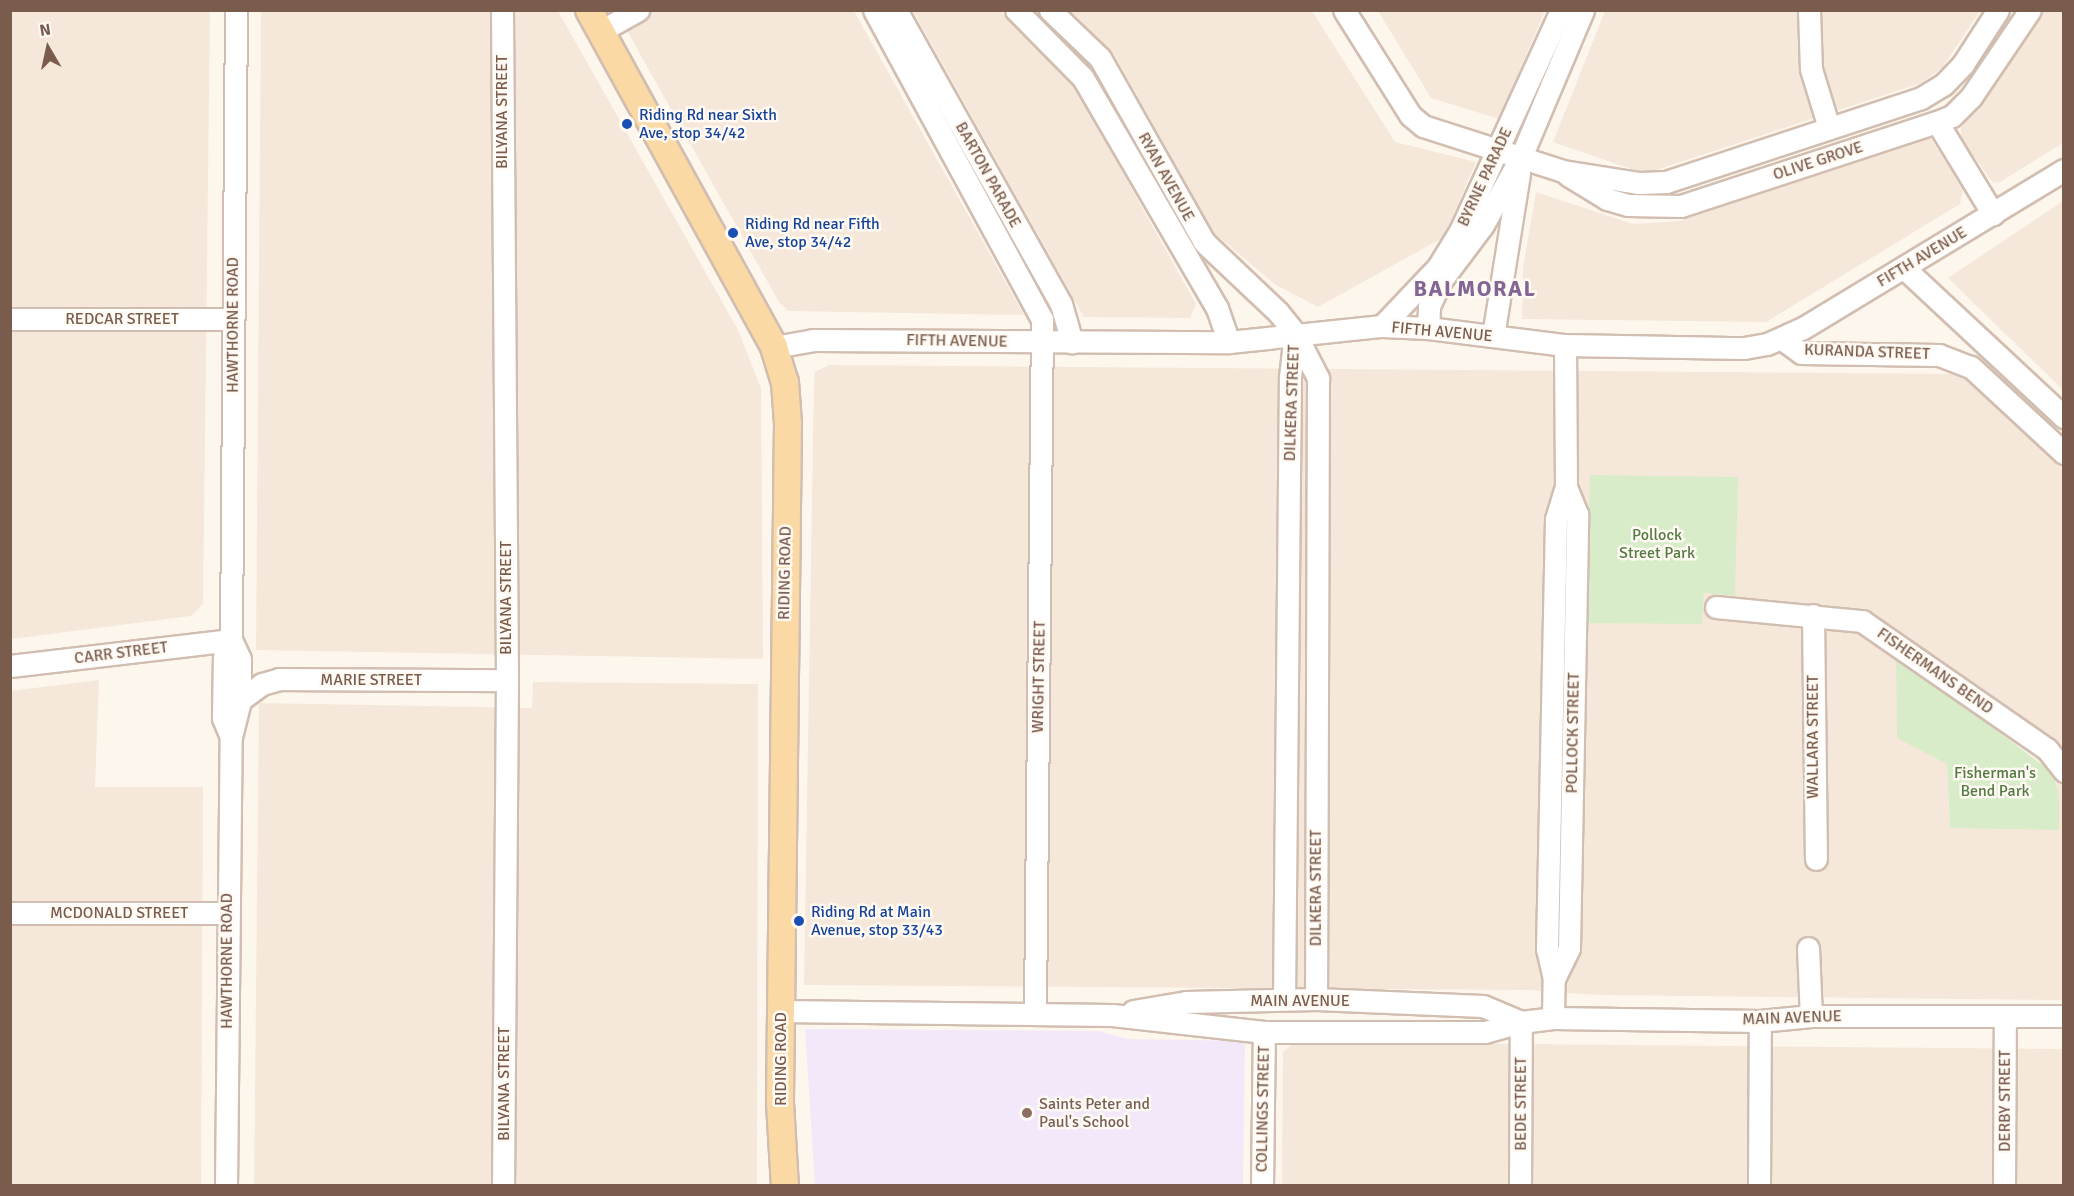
<!DOCTYPE html>
<html>
<head>
<meta charset="utf-8">
<style>
  body { margin:0 }
  #map { position:relative; width:2074px; height:1196px; overflow:hidden; background:#fdf6ec; font-family:Signika,sans-serif }
  div>[style] { position:absolute }
  .residential>* { inset:0; background:#f5e8da }
  .education>* { inset:0; background:#f3e8fa }
  .green>* { inset:0; background:#d8ecc9 }
  .roads { filter:drop-shadow(2px 0 #d1beb0) drop-shadow(-2px 0 #d1beb0) drop-shadow(0 2px #d1beb0) drop-shadow(0 -2px #d1beb0) }
  .minor>* { height:21px; margin:-10.5px; padding:0 10.5px; transform-origin:10.5px; border-radius:10.5px; background:#fff }
  .major>* { height:26px; margin:-13px; padding:0 13px; transform-origin:13px; border-radius:13px; background:#fbd9a5 }
  .dots>* { width:16px; height:16px; translate:-50% -50%; box-sizing:border-box; border:3px solid #fffaf3; border-radius:50% }
  span { translate:-50% -50%; white-space:nowrap; text-align:center; line-height:1.15; -webkit-text-stroke:5px #fffaf3; paint-order:stroke }
  .street-label { font-size:16px; color:#7a5c4d }
  .transit-label { font-size:16px; color:#164399 }
  .left { translate:0 -50%; text-align:left }
  .park-label { font-size:16px; color:#537a41 }
  .education-label { font-size:16px; color:#785e54 }
  .district-label { font-size:22px; color:#846695; font-weight:700; letter-spacing:1.5px }
  .frame { position:absolute; inset:0; border:12px solid #7a5c4d; pointer-events:none }
  .north { position:absolute; left:18px; top:18px; width:60px; height:60px; -webkit-text-stroke:4px #fffaf3; paint-order:stroke; rotate:351deg; font-size:16px; font-weight:700; line-height:24px; text-align:center; color:#7a5c4d }
  .north::after { content:''; display:block; margin:auto; width:21px; height:27px; background:#7a5c4d; clip-path:polygon(50% 0,100% 100%,50% 72%,0 100%) }
</style>
</head>
<body>
<div id="map">
  <div class="residential">
    <div style="clip-path:polygon(10px 11px,210px 11px,203px 604px,191px 616px,11px 639px)"></div>
    <div style="clip-path:polygon(261px 11px,558px 11px,738px 330px,761px 388px,763px 659px,256px 650px)"></div>
    <div style="clip-path:polygon(616px 11px,854px 11px,1024px 315px,788px 311px,779px 302px)"></div>
    <div style="clip-path:polygon(913px 11px,1000px 11px,1072px 82px,1196px 304px,1190px 318px,1084px 317px)"></div>
    <div style="clip-path:polygon(1071px 11px,1312px 11px,1395px 142px,1476px 162px,1444px 237px,1318px 307px,1276px 285px,1214px 233px,1114px 54px)"></div>
    <div style="clip-path:polygon(1378px 11px,1545px 11px,1499px 119px,1431px 98px)"></div>
    <div style="clip-path:polygon(1605px 11px,1980px 11px,1942px 68px,1921px 83px,1653px 171px,1637px 171px,1553px 142px)"></div>
    <div style="clip-path:polygon(2043px 11px,2063px 11px,2063px 143px,2000px 182px,1993px 183px,1961px 138px,1961px 128px)"></div>
    <div style="clip-path:polygon(1930px 137px,1963px 190px,1960px 204px,1766px 322px,1522px 319px,1523px 268px,1536px 192px,1633px 224px,1679px 221px)"></div>
    <div style="clip-path:polygon(2063px 201px,2063px 390px,1948px 278px)"></div>
    <div style="clip-path:polygon(evenodd,829px 365px,1960px 374px,2063px 470px,2063px 1000px,1597px 995px,1529px 990px,804px 985px,814px 380px,815px 372px,829px 365px,1590px 475px,1735px 596px,1704px 593px,1702px 623px,1590px 475px,829px 365px,1896px 656px,2028px 751px,2052px 772px,1950px 828px,1947px 764px,1896px 656px)"></div>
    <div style="clip-path:polygon(99px 680px,95px 787px,203px 787px,201px 1185px,11px 1185px,10px 691px)"></div>
    <div style="clip-path:polygon(533px 682px,758px 684px,757px 1185px,254px 1186px,259px 703px,532px 708px)"></div>
    <div style="clip-path:polygon(1294px 1042px,2063px 1049px,2063px 1185px,1282px 1186px,1283px 1052px)"></div>
  </div>
  <div class="education">
    <div style="clip-path:polygon(805px 1029px,1099px 1031px,1127px 1039px,1245px 1041px,1243px 1185px,815px 1185px)"></div>
  </div>
  <div class="green">
    <div style="clip-path:polygon(1590px 475px,1738px 477px,1735px 596px,1704px 593px,1702px 624px,1586px 623px)"></div>
    <div style="clip-path:polygon(1896px 655px,2052px 772px,2059px 794px,2059px 830px,1950px 828px,1947px 764px,1897px 738px)"></div>
  </div>
  <div class="roads">
    <div class="minor">
      <div style="left:502px;top:10px;width:670px;rotate:89.57deg"></div>
      <div style="left:507px;top:680px;width:506px;rotate:90.45deg"></div>
      <div style="left:874px;top:10px;width:352px;rotate:61.5deg"></div>
      <div style="left:1042px;top:319px;width:693px;rotate:90.58deg"></div>
      <div style="left:896px;top:10px;width:337px;rotate:60.7deg"></div>
      <div style="left:1061px;top:304px;width:40px;rotate:74deg"></div>
      <div style="left:1016px;top:10px;width:95px;rotate:45.4deg"></div>
      <div style="left:1083px;top:78px;width:266px;rotate:59.8deg"></div>
      <div style="left:1217px;top:308px;width:36px;rotate:71deg"></div>
      <div style="left:1050px;top:10px;width:69px;rotate:43.8deg"></div>
      <div style="left:1100px;top:58px;width:211px;rotate:60.5deg"></div>
      <div style="left:1204px;top:242px;width:102px;rotate:43.4deg"></div>
      <div style="left:1278px;top:312px;width:27px;rotate:51deg"></div>
      <div style="left:1295px;top:333px;width:51px;rotate:62.9deg"></div>
      <div style="left:1318px;top:378px;width:621px;rotate:90.18deg"></div>
      <div style="left:1344px;top:10px;width:124px;rotate:57.8deg"></div>
      <div style="left:1410px;top:115px;width:17px;rotate:40deg"></div>
      <div style="left:1423px;top:126px;width:147px;rotate:17.8deg"></div>
      <div style="left:1563px;top:171px;width:77px;rotate:9deg"></div>
      <div style="left:1639px;top:183px;width:27px;rotate:-2deg"></div>
      <div style="left:1666px;top:182px;width:268px;rotate:-18.2deg"></div>
      <div style="left:1921px;top:98px;width:26px;rotate:-31deg"></div>
      <div style="left:1943px;top:85px;width:29px;rotate:-46deg"></div>
      <div style="left:1963px;top:64px;width:64px;rotate:-57.1deg"></div>
      <div style="left:1809px;top:10px;width:59px;rotate:88.1deg"></div>
      <div style="left:1811px;top:69px;width:62px;rotate:73deg"></div>
      <div style="left:599px;top:32px;width:45px;rotate:-29.4deg"></div>
      <div style="left:1937px;top:122px;width:108px;rotate:58.7deg"></div>
      <div style="left:1568px;top:175px;width:46px;rotate:31.6deg"></div>
      <div style="left:1607px;top:199px;width:22px;rotate:16deg"></div>
      <div style="left:1628px;top:205px;width:53px;rotate:1.1deg"></div>
      <div style="left:1681px;top:206px;width:269px;rotate:-18.2deg"></div>
      <div style="left:1937px;top:122px;width:16px;rotate:-22deg"></div>
      <div style="left:1952px;top:116px;width:27px;rotate:-45deg"></div>
      <div style="left:1971px;top:97px;width:105px;rotate:-55.9deg"></div>
      <div style="left:1904px;top:268px;width:219px;rotate:43deg"></div>
      <div style="left:10px;top:319px;width:223px"></div>
      <div style="left:1382px;top:326px;width:81px;rotate:-46.5deg"></div>
      <div style="left:1438px;top:267px;width:42px;rotate:-58.6deg"></div>
      <div style="left:1460px;top:231px;width:243px;rotate:-65.4deg"></div>
      <div style="left:1428px;top:328px;width:22px;rotate:-87deg"></div>
      <div style="left:1429px;top:306px;width:26px;rotate:-65deg"></div>
      <div style="left:1440px;top:282px;width:71px;rotate:-53deg"></div>
      <div style="left:1483px;top:225px;width:78px;rotate:-60.8deg"></div>
      <div style="left:1521px;top:157px;width:160px;rotate:-67.1deg"></div>
      <div style="left:1493px;top:336px;width:165px;rotate:-80.9deg"></div>
      <div style="left:1782px;top:339px;width:24px;rotate:36deg"></div>
      <div style="left:1801px;top:353px;width:138px;rotate:0.8deg"></div>
      <div style="left:1939px;top:355px;width:34px;rotate:21deg"></div>
      <div style="left:1971px;top:367px;width:127px;rotate:42.8deg"></div>
      <div style="left:774px;top:347px;width:40px;rotate:-10deg"></div>
      <div style="left:813px;top:340px;width:416px;rotate:0.3deg"></div>
      <div style="left:1229px;top:342px;width:154px;rotate:-6deg"></div>
      <div style="left:1382px;top:326px;width:46px;rotate:2.5deg"></div>
      <div style="left:1428px;top:328px;width:138px;rotate:7.1deg"></div>
      <div style="left:1565px;top:345px;width:179px;rotate:1deg"></div>
      <div style="left:1744px;top:348px;width:23px;rotate:-10deg"></div>
      <div style="left:1767px;top:344px;width:39px;rotate:-24deg"></div>
      <div style="left:1803px;top:328px;width:305px;rotate:-31.2deg"></div>
      <div style="left:1716px;top:607px;width:147px;rotate:5.5deg"></div>
      <div style="left:1862px;top:621px;width:225px;rotate:34.7deg"></div>
      <div style="left:2047px;top:749px;width:28px;rotate:52deg"></div>
      <div style="left:1813px;top:615px;width:244px;rotate:89.3deg"></div>
      <div style="left:10px;top:666px;width:223px;rotate:-6.7deg"></div>
      <div style="left:240px;top:700px;width:27px;rotate:-36deg"></div>
      <div style="left:262px;top:684px;width:18px;rotate:-16deg"></div>
      <div style="left:279px;top:679px;width:228px;rotate:0.3deg"></div>
      <div style="left:231px;top:737px;width:21px;rotate:-113deg"></div>
      <div style="left:223px;top:718px;width:61px;rotate:-89.1deg"></div>
      <div style="left:224px;top:657px;width:18px;rotate:-68deg"></div>
      <div style="left:231px;top:640px;width:630px;rotate:-89.55deg"></div>
      <div style="left:10px;top:913px;width:217px"></div>
      <div style="left:1808px;top:948px;width:68px;rotate:87.5deg"></div>
      <div style="left:1554px;top:979px;width:34px;rotate:-64deg"></div>
      <div style="left:1569px;top:948px;width:434px;rotate:-88.9deg"></div>
      <div style="left:1577px;top:514px;width:29px;rotate:-112deg"></div>
      <div style="left:1284px;top:999px;width:622px;rotate:-89.45deg"></div>
      <div style="left:1290px;top:377px;width:44px;rotate:-83.5deg"></div>
      <div style="left:781px;top:1011px;width:331px;rotate:0.7deg"></div>
      <div style="left:1112px;top:1015px;width:153px;rotate:6.4deg"></div>
      <div style="left:1264px;top:1032px;width:221px"></div>
      <div style="left:1485px;top:1032px;width:37px;rotate:-16deg"></div>
      <div style="left:1521px;top:1022px;width:32px;rotate:-7deg"></div>
      <div style="left:1553px;top:1018px;width:207px;rotate:0.8deg"></div>
      <div style="left:1760px;top:1021px;width:51px;rotate:-5.6deg"></div>
      <div style="left:1811px;top:1016px;width:253px"></div>
      <div style="left:1133px;top:1011px;width:54px;rotate:-9.6deg"></div>
      <div style="left:1186px;top:1002px;width:130px;rotate:-1.3deg"></div>
      <div style="left:1316px;top:999px;width:167px;rotate:2.4deg"></div>
      <div style="left:1483px;top:1006px;width:41px;rotate:22.8deg"></div>
      <div style="left:1553px;top:1018px;width:39px;rotate:-89deg"></div>
      <div style="left:1554px;top:979px;width:31px;rotate:-103deg"></div>
      <div style="left:1547px;top:949px;width:430px;rotate:-88.8deg"></div>
      <div style="left:1556px;top:519px;width:34px;rotate:-73deg"></div>
      <div style="left:1566px;top:487px;width:142px;rotate:-90.4deg"></div>
      <div style="left:226px;top:1186px;width:449px;rotate:-89.4deg"></div>
      <div style="left:231px;top:737px;width:38px;rotate:-76deg"></div>
      <div style="left:240px;top:700px;width:41px;rotate:-90deg"></div>
      <div style="left:240px;top:659px;width:21px;rotate:-115deg"></div>
      <div style="left:1262px;top:1186px;width:154px;rotate:-89.3deg"></div>
      <div style="left:1520px;top:1186px;width:164px;rotate:-89.7deg"></div>
      <div style="left:1759px;top:1186px;width:165px;rotate:-89.7deg"></div>
      <div style="left:2004px;top:1186px;width:170px;rotate:-89.7deg"></div>
    </div>
    <div class="major">
      <div style="left:589px;top:10px;width:384px;rotate:61.2deg"></div>
      <div style="left:774px;top:347px;width:37px;rotate:73deg"></div>
      <div style="left:785px;top:382px;width:42px;rotate:85.9deg"></div>
      <div style="left:788px;top:424px;width:679px;rotate:90.68deg"></div>
      <div style="left:780px;top:1103px;width:83px;rotate:86.6deg"></div>
    </div>
  </div>
  <div class="dots">
    <div style="left:627px;top:124px;background:#1a4fb4"></div>
    <div style="left:733px;top:233px;background:#1a4fb4"></div>
    <div style="left:799px;top:921px;background:#1a4fb4"></div>
    <div style="left:1027px;top:1113px;background:#8d6e63"></div>
  </div>
  <div class="street-label">
    <span style="left:502px;top:112px;rotate:-90deg">BILYANA STREET</span>
    <span style="left:1818px;top:161px;rotate:-18deg">OLIVE GROVE</span>
    <span style="left:988px;top:175px;rotate:61deg">BARTON PARADE</span>
    <span style="left:1166px;top:177px;rotate:61deg">RYAN AVENUE</span>
    <span style="left:1485px;top:177px;rotate:-65deg">BYRNE PARADE</span>
    <span style="left:1922px;top:257px;rotate:-31deg">FIFTH AVENUE</span>
    <span style="left:122px;top:319px">REDCAR STREET</span>
    <span style="left:233px;top:325px;rotate:-90deg">HAWTHORNE ROAD</span>
    <span style="left:1442px;top:332px;rotate:5deg">FIFTH AVENUE</span>
    <span style="left:957px;top:341px;rotate:1deg">FIFTH AVENUE</span>
    <span style="left:1867px;top:352px;rotate:2deg">KURANDA STREET</span>
    <span style="left:1292px;top:403px;rotate:-88deg">DILKERA STREET</span>
    <span style="left:785px;top:573px;rotate:-89deg">RIDING ROAD</span>
    <span style="left:506px;top:598px;rotate:-90deg">BILYANA STREET</span>
    <span style="left:121px;top:653px;rotate:-7deg">CARR STREET</span>
    <span style="left:1935px;top:671px;rotate:35deg">FISHERMANS BEND</span>
    <span style="left:1039px;top:677px;rotate:-89deg">WRIGHT STREET</span>
    <span style="left:371px;top:680px">MARIE STREET</span>
    <span style="left:1573px;top:733px;rotate:-89deg">POLLOCK STREET</span>
    <span style="left:1813px;top:737px;rotate:-90deg">WALLARA STREET</span>
    <span style="left:1316px;top:888px;rotate:-90deg">DILKERA STREET</span>
    <span style="left:119px;top:913px">MCDONALD STREET</span>
    <span style="left:227px;top:961px;rotate:-90deg">HAWTHORNE ROAD</span>
    <span style="left:1300px;top:1001px">MAIN AVENUE</span>
    <span style="left:1792px;top:1018px;rotate:-2deg">MAIN AVENUE</span>
    <span style="left:781px;top:1059px;rotate:-90deg">RIDING ROAD</span>
    <span style="left:504px;top:1084px;rotate:-90deg">BILYANA STREET</span>
    <span style="left:2005px;top:1101px;rotate:-90deg">DERBY STREET</span>
    <span style="left:1521px;top:1104px;rotate:-90deg">BEDE STREET</span>
    <span style="left:1263px;top:1109px;rotate:-89deg">COLLINGS STREET</span>
  </div>
  <div class="transit-label">
    <span class="left" style="left:639px;top:124px">Riding Rd near Sixth<br>Ave, stop 34/42</span>
    <span class="left" style="left:745px;top:233px">Riding Rd near Fifth<br>Ave, stop 34/42</span>
    <span class="left" style="left:811px;top:921px">Riding Rd at Main<br>Avenue, stop 33/43</span>
  </div>
  <div class="park-label">
    <span style="left:1657px;top:544px">Pollock<br>Street Park</span>
    <span style="left:1995px;top:782px">Fisherman's<br>Bend Park</span>
  </div>
  <div class="education-label">
    <span class="left" style="left:1039px;top:1113px">Saints Peter and<br>Paul's School</span>
  </div>
  <div class="district-label">
    <span style="left:1475px;top:289px">BALMORAL</span>
  </div>
  <div class="frame"></div>
  <div class="north">N</div>
</div>
</body>
</html>
